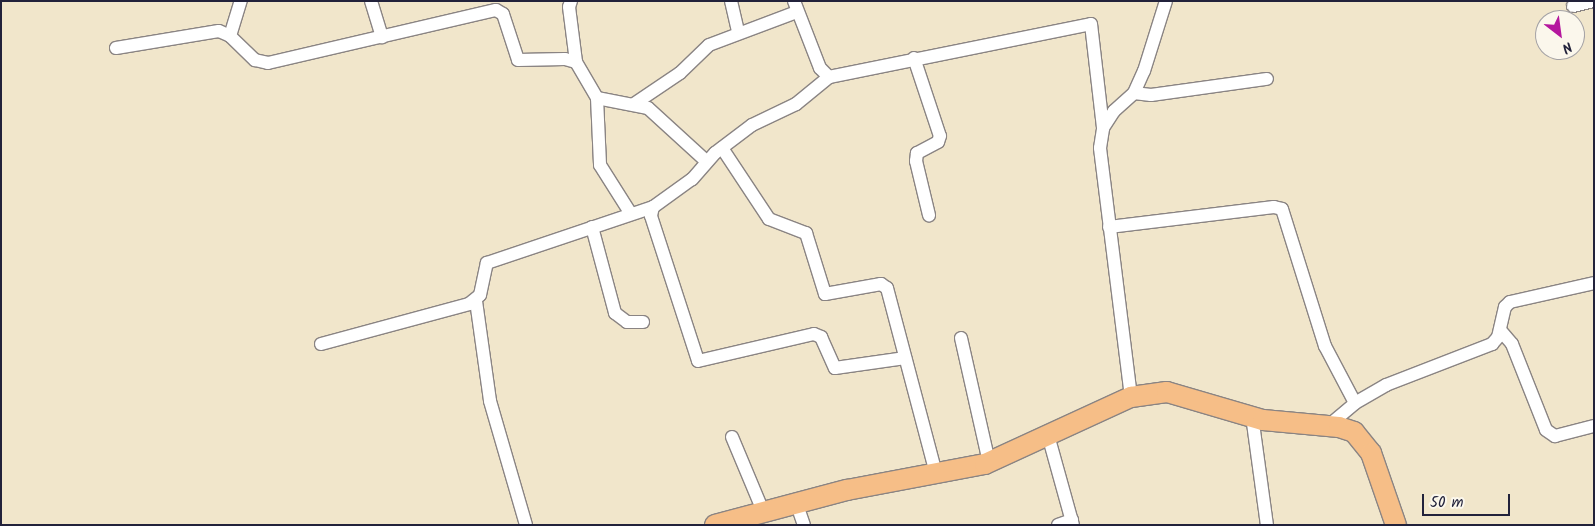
<!DOCTYPE html>
<html>
<head>
<meta charset="utf-8">
<style>
  body { margin:0 }
  #map { position:relative; width:1595px; height:526px; overflow:hidden; background:#f1e6cb; font-family:Kalam,sans-serif }
  div>[style] { position:absolute }
  .roads { filter:drop-shadow(1px 0 #8a8483) drop-shadow(-1px 0 #8a8483) drop-shadow(0 1px #8a8483) drop-shadow(0 -1px #8a8483) }
  .street>* { height:12px; margin:-6px; padding:0 6px; transform-origin:6px; border-radius:6px; background:#fff }
  .primary>* { height:20px; margin:-10px; padding:0 10px; transform-origin:10px; border-radius:10px; background:#f6be87 }
  span { translate:-50% -50%; white-space:nowrap; text-align:center; line-height:1.15; -webkit-text-stroke:4px #fbf7ec; paint-order:stroke }
  .frame { position:absolute; inset:0; border:2px solid #22223b; pointer-events:none }
  .north { position:absolute; left:1535px; top:10px; width:50px; height:50px; box-sizing:border-box; background:#fbf7ec; border:1px solid #a4a2a5; border-radius:50%; rotate:150deg; font-size:14px; font-weight:700; line-height:20px; text-align:center; color:#22223b }
  .north::after { content:''; display:block; margin:auto; width:18px; height:22px; background:#b5179e; clip-path:polygon(50% 0,100% 100%,50% 72%,0 100%) }
  .scale { position:absolute; left:1422px; top:494px; width:88px; height:22px; box-sizing:border-box; border:2px solid #22223b; border-top:0; padding-left:6px; font-size:15px; line-height:18px; white-space:nowrap; color:#22223b; -webkit-text-stroke:4px #fbf7ec; paint-order:stroke }
</style>
</head>
<body>
<div id="map">
  <div class="roads">
    <div class="street">
      <div style="left:371px;top:1px;width:38px;rotate:73deg"></div>
      <div style="left:571px;top:1px;width:6px;rotate:108deg"></div>
      <div style="left:569px;top:7px;width:55px;rotate:82.7deg"></div>
      <div style="left:731px;top:1px;width:32px;rotate:77deg"></div>
      <div style="left:794px;top:1px;width:72px;rotate:68.8deg"></div>
      <div style="left:820px;top:68px;width:13px;rotate:45deg"></div>
      <div style="left:829px;top:77px;width:267px;rotate:-11.4deg"></div>
      <div style="left:1091px;top:24px;width:105px;rotate:83.4deg"></div>
      <div style="left:1573px;top:6px;width:21px;rotate:-14deg"></div>
      <div style="left:230px;top:36px;width:37px;rotate:-73deg"></div>
      <div style="left:116px;top:48px;width:104px;rotate:-9.4deg"></div>
      <div style="left:219px;top:31px;width:12px;rotate:24deg"></div>
      <div style="left:230px;top:36px;width:35px;rotate:44deg"></div>
      <div style="left:255px;top:60px;width:13px;rotate:13deg"></div>
      <div style="left:268px;top:63px;width:234px;rotate:-13.1deg"></div>
      <div style="left:496px;top:10px;width:8px;rotate:30deg"></div>
      <div style="left:503px;top:14px;width:48px;rotate:71.9deg"></div>
      <div style="left:518px;top:60px;width:47px;rotate:-1.2deg"></div>
      <div style="left:565px;top:59px;width:11px;rotate:15deg"></div>
      <div style="left:576px;top:62px;width:42px;rotate:59.7deg"></div>
      <div style="left:597px;top:98px;width:52px;rotate:11.1deg"></div>
      <div style="left:648px;top:108px;width:79px;rotate:42.4deg"></div>
      <div style="left:914px;top:58px;width:82px;rotate:71.6deg"></div>
      <div style="left:940px;top:136px;width:6px;rotate:108deg"></div>
      <div style="left:938px;top:142px;width:24px;rotate:152deg"></div>
      <div style="left:917px;top:153px;width:8px;rotate:97deg"></div>
      <div style="left:916px;top:161px;width:56px;rotate:76.5deg"></div>
      <div style="left:829px;top:77px;width:43px;rotate:140.7deg"></div>
      <div style="left:796px;top:104px;width:49px;rotate:154.5deg"></div>
      <div style="left:752px;top:125px;width:46px;rotate:142.9deg"></div>
      <div style="left:715px;top:153px;width:35px;rotate:131deg"></div>
      <div style="left:692px;top:179px;width:48px;rotate:144.3deg"></div>
      <div style="left:653px;top:207px;width:9px;rotate:103deg"></div>
      <div style="left:651px;top:216px;width:152px;rotate:72deg"></div>
      <div style="left:698px;top:361px;width:119px;rotate:-13.1deg"></div>
      <div style="left:814px;top:334px;width:8px;rotate:23deg"></div>
      <div style="left:821px;top:337px;width:34px;rotate:66deg"></div>
      <div style="left:835px;top:368px;width:71px;rotate:-8.1deg"></div>
      <div style="left:1134px;top:93px;width:17px;rotate:7deg"></div>
      <div style="left:1151px;top:95px;width:117px;rotate:-7.9deg"></div>
      <div style="left:597px;top:98px;width:67px;rotate:87.4deg"></div>
      <div style="left:600px;top:165px;width:58px;rotate:57.7deg"></div>
      <div style="left:634px;top:104px;width:55px;rotate:-34deg"></div>
      <div style="left:680px;top:73px;width:40px;rotate:-44deg"></div>
      <div style="left:709px;top:45px;width:94px;rotate:-20.6deg"></div>
      <div style="left:722px;top:148px;width:85px;rotate:56.5deg"></div>
      <div style="left:769px;top:219px;width:40px;rotate:21deg"></div>
      <div style="left:806px;top:233px;width:64px;rotate:72.7deg"></div>
      <div style="left:825px;top:294px;width:57px;rotate:-10.1deg"></div>
      <div style="left:881px;top:284px;width:7px;rotate:34deg"></div>
      <div style="left:887px;top:288px;width:192px;rotate:75.2deg"></div>
      <div style="left:592px;top:227px;width:89px;rotate:75deg"></div>
      <div style="left:615px;top:313px;width:15px;rotate:37deg"></div>
      <div style="left:627px;top:322px;width:16px"></div>
      <div style="left:1109px;top:227px;width:166px;rotate:-6.9deg"></div>
      <div style="left:1274px;top:207px;width:8px;rotate:14deg"></div>
      <div style="left:1282px;top:209px;width:144px;rotate:72.6deg"></div>
      <div style="left:1325px;top:346px;width:64px;rotate:62.2deg"></div>
      <div style="left:476px;top:301px;width:101px;rotate:82deg"></div>
      <div style="left:490px;top:401px;width:129px;rotate:73.8deg"></div>
      <div style="left:1500px;top:330px;width:18px;rotate:49deg"></div>
      <div style="left:1512px;top:344px;width:92px;rotate:68.4deg"></div>
      <div style="left:1546px;top:430px;width:11px;rotate:34deg"></div>
      <div style="left:1555px;top:436px;width:40px;rotate:-14.4deg"></div>
      <div style="left:961px;top:338px;width:127px;rotate:77.3deg"></div>
      <div style="left:321px;top:344px;width:153px;rotate:-15.1deg"></div>
      <div style="left:469px;top:304px;width:14px;rotate:-39deg"></div>
      <div style="left:480px;top:295px;width:33px;rotate:-78deg"></div>
      <div style="left:487px;top:263px;width:175px;rotate:-18.6deg"></div>
      <div style="left:1131px;top:397px;width:251px;rotate:-97.1deg"></div>
      <div style="left:1100px;top:148px;width:20px;rotate:-81deg"></div>
      <div style="left:1103px;top:128px;width:20px;rotate:-57deg"></div>
      <div style="left:1114px;top:111px;width:27px;rotate:-42deg"></div>
      <div style="left:1134px;top:93px;width:24px;rotate:-66deg"></div>
      <div style="left:1144px;top:71px;width:73px;rotate:-72.6deg"></div>
      <div style="left:1252px;top:416px;width:110px;rotate:82.2deg"></div>
      <div style="left:1328px;top:426px;width:35px;rotate:-40deg"></div>
      <div style="left:1355px;top:403px;width:36px;rotate:-30deg"></div>
      <div style="left:1386px;top:385px;width:114px;rotate:-21.1deg"></div>
      <div style="left:1492px;top:344px;width:9px;rotate:-49deg"></div>
      <div style="left:1498px;top:337px;width:31px;rotate:-77deg"></div>
      <div style="left:1505px;top:307px;width:7px;rotate:-45deg"></div>
      <div style="left:1510px;top:302px;width:86px;rotate:-12.7deg"></div>
      <div style="left:1048px;top:435px;width:93px;rotate:74.5deg"></div>
      <div style="left:732px;top:437px;width:80px;rotate:67.3deg"></div>
      <div style="left:796px;top:502px;width:24px;rotate:71deg"></div>
      <div style="left:1058px;top:525px;width:15px;rotate:-20deg"></div>
    </div>
    <div class="primary">
      <div style="left:715px;top:525px;width:137px;rotate:-14.9deg"></div>
      <div style="left:847px;top:490px;width:140px;rotate:-10.7deg"></div>
      <div style="left:985px;top:464px;width:161px;rotate:-24.7deg"></div>
      <div style="left:1131px;top:397px;width:36px;rotate:-8deg"></div>
      <div style="left:1167px;top:392px;width:100px;rotate:16.3deg"></div>
      <div style="left:1263px;top:420px;width:76px;rotate:5.3deg"></div>
      <div style="left:1339px;top:427px;width:16px;rotate:18deg"></div>
      <div style="left:1354px;top:432px;width:27px;rotate:51deg"></div>
      <div style="left:1371px;top:453px;width:76px;rotate:70.9deg"></div>
    </div>
  </div>
  <div class="frame"></div>
  <div class="north">N</div>
  <div class="scale">50 m</div>
</div>
</body>
</html>
